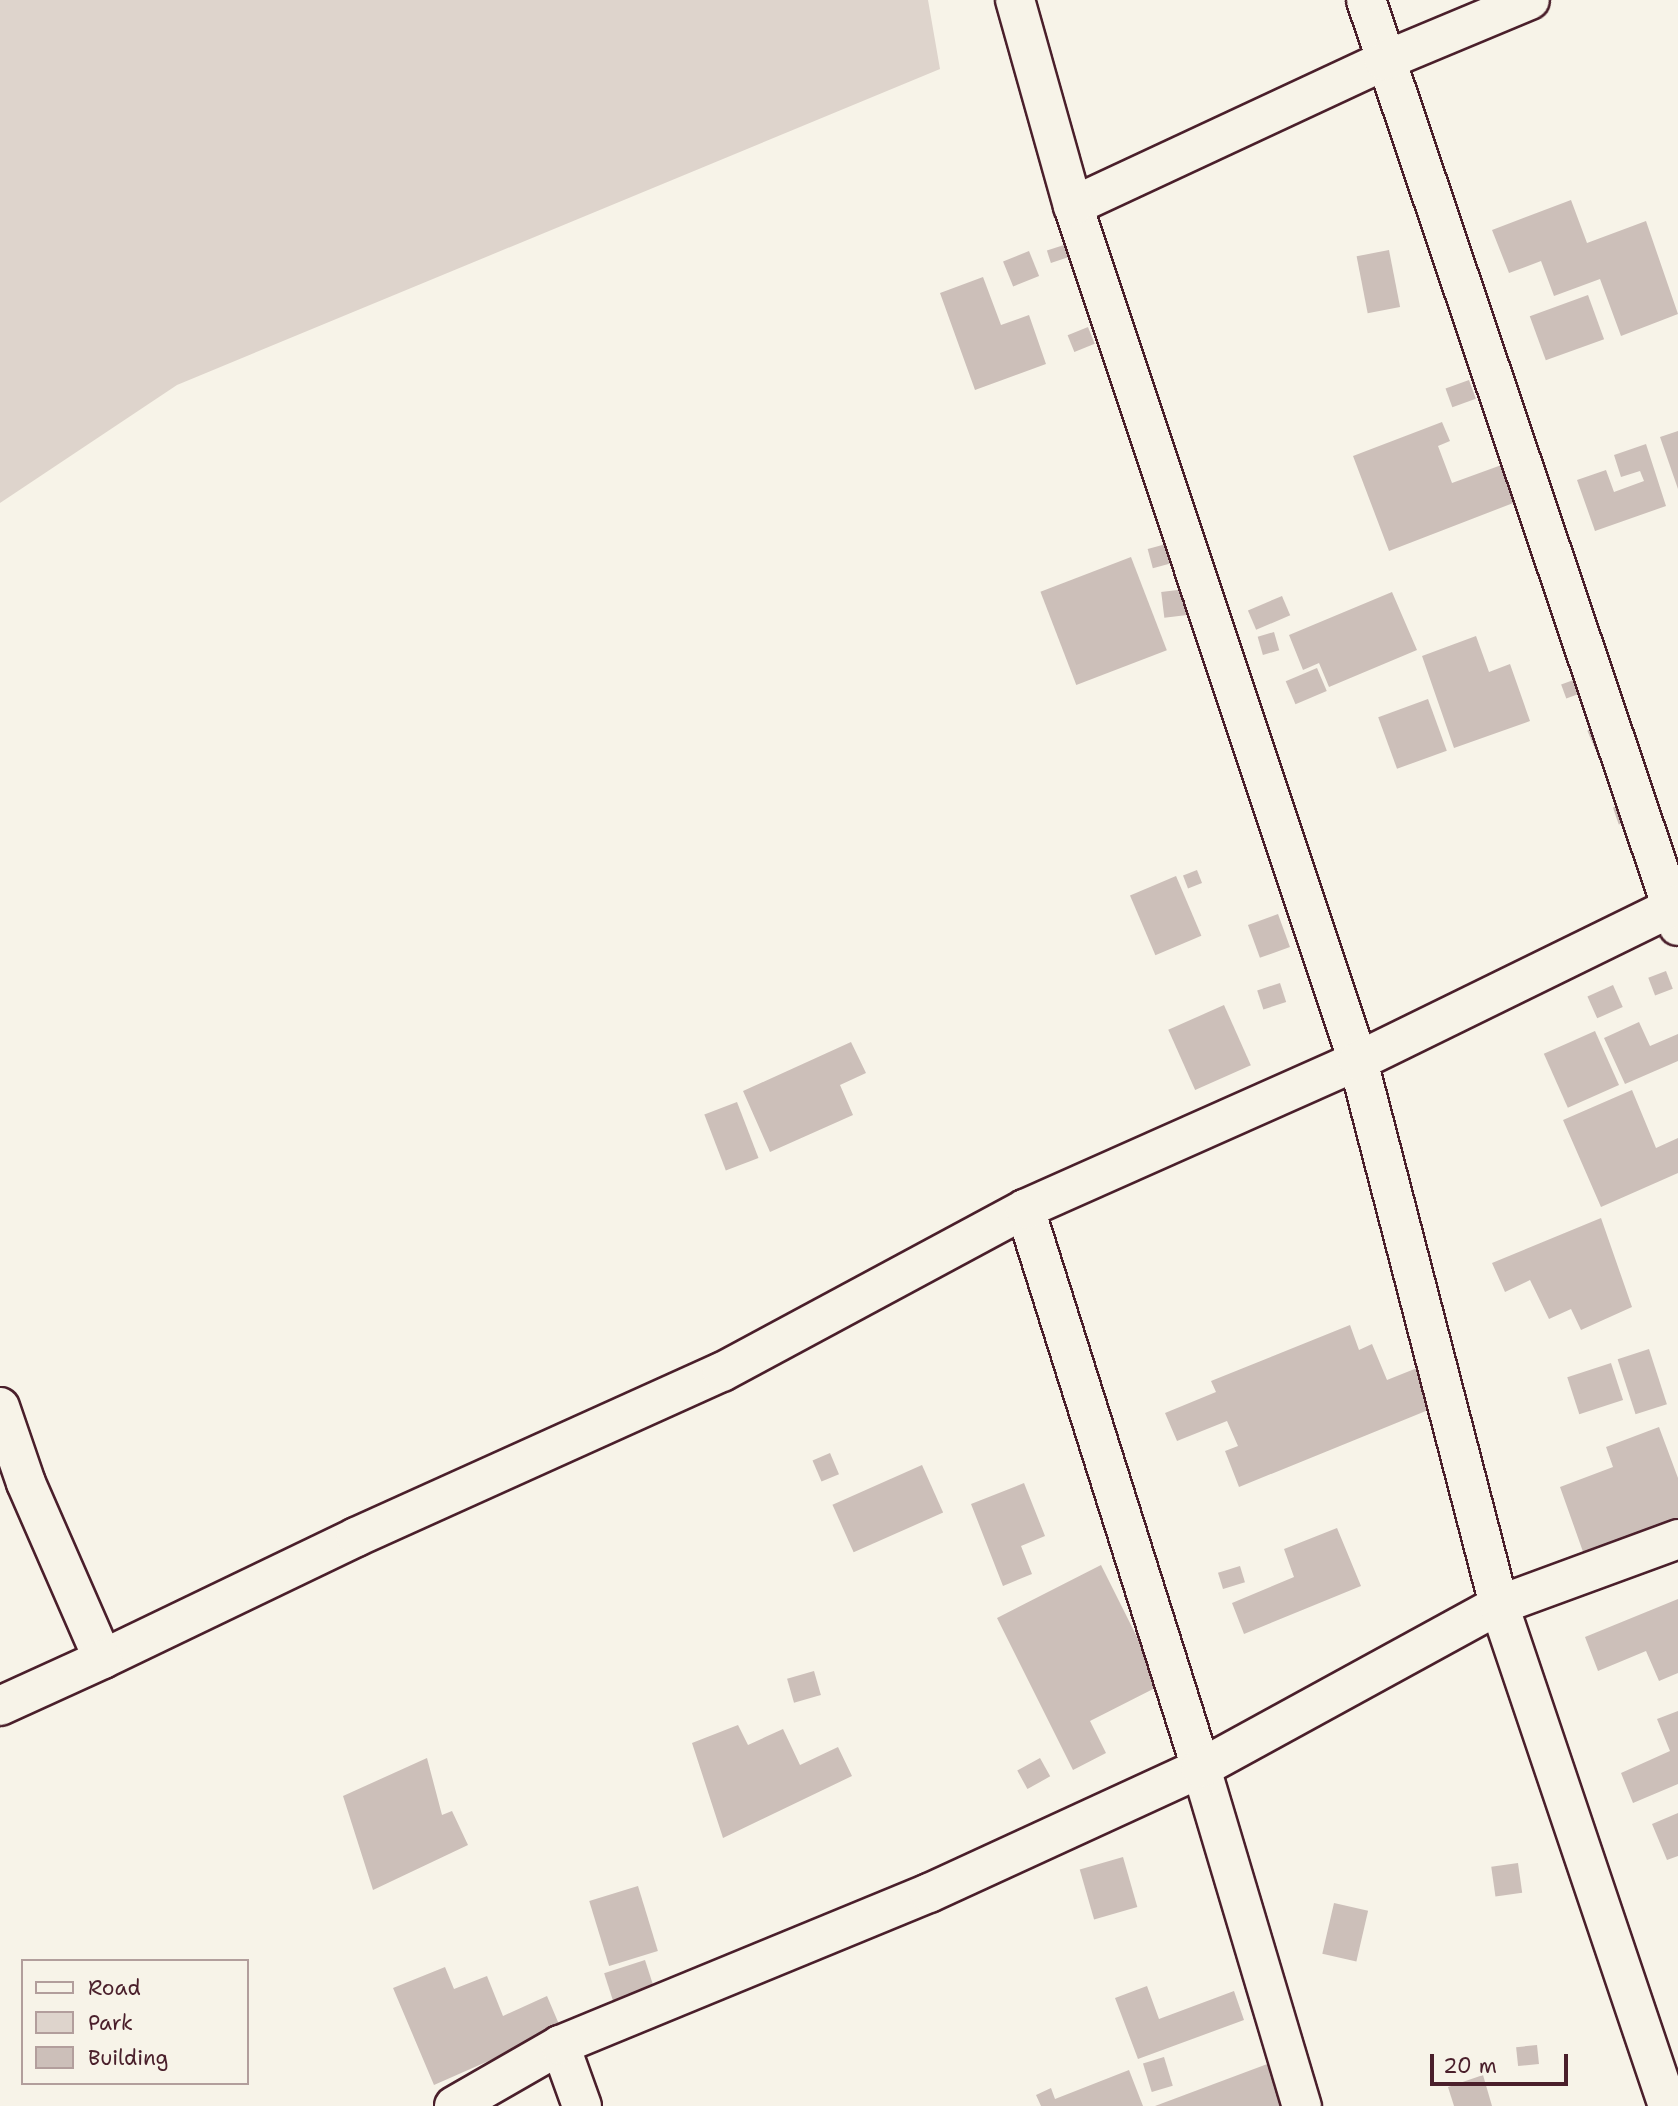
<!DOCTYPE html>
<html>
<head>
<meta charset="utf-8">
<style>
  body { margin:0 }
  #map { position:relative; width:1678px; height:2106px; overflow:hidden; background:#f7f3e8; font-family:"Shantell Sans",sans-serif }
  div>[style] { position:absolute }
  .green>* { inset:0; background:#ded4cc }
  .building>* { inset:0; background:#ccbfb9; transform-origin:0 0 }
  .roads { filter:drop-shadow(2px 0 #4a1f2b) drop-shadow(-2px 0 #4a1f2b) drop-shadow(0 2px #4a1f2b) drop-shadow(0 -2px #4a1f2b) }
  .street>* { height:38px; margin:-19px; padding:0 19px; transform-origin:19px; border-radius:19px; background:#f7f3e8 }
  span { translate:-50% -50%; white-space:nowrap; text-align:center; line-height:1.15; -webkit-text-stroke:5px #f7f3e8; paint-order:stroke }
  .legend { position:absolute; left:21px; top:1959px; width:228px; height:126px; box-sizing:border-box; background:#f7f3e8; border:2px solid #b29e9c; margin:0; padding:9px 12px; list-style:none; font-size:21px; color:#4a1f2b }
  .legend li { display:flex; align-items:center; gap:14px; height:35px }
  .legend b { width:35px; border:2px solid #b29e9c }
  .scale { position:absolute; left:1430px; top:2054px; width:138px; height:32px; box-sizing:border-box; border:4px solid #4a1f2b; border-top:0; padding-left:9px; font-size:21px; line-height:24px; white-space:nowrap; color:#4a1f2b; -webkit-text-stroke:5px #f7f3e8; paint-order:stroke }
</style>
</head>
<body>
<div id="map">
  <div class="green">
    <div style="clip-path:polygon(0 0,928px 0,940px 69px,177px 385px,0 503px)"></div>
  </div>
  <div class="building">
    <div style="clip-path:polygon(1571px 200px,1587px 243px,1646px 221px,1678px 314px,1621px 336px,1600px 279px,1554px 296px,1541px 261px,1509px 273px,1492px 230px)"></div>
    <div style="left:1064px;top:245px;width:13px;height:18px;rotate:72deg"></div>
    <div style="left:1389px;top:250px;width:58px;height:33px;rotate:79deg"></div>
    <div style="left:1029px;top:251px;width:27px;height:28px;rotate:68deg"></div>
    <div style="clip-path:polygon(983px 277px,1001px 325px,1029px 315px,1046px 364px,975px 390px,940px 293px)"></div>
    <div style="left:1588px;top:295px;width:47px;height:62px;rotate:70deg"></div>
    <div style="left:1088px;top:327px;width:18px;height:22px;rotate:68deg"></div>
    <div style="left:1469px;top:380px;width:20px;height:25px;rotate:70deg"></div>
    <div style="clip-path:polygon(1442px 422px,1450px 441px,1438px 446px,1452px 483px,1507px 463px,1521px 500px,1389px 551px,1353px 456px)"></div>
    <div style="clip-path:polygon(1678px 431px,1678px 489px,1660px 437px)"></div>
    <div style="clip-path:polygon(1646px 444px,1666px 506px,1595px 531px,1577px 480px,1606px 470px,1614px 492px,1644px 481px,1640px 471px,1621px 477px,1614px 455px)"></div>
    <div style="left:1166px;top:544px;width:20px;height:19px;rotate:75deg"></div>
    <div style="left:1131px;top:557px;width:100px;height:97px;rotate:69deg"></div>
    <div style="left:1186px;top:589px;width:26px;height:25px;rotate:83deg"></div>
    <div style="clip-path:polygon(1392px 592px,1417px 650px,1329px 687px,1319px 663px,1303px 670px,1289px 635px)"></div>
    <div style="left:1282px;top:596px;width:21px;height:37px;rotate:67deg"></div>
    <div style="left:1274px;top:632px;width:19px;height:17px;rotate:74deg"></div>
    <div style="clip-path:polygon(1476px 636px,1489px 672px,1510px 664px,1530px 721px,1454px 748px,1422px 656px)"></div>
    <div style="left:1317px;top:668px;width:25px;height:34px;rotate:67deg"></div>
    <div style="left:1579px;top:678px;width:15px;height:19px;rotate:70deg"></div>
    <div style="left:1428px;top:699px;width:55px;height:53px;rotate:70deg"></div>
    <div style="left:1603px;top:724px;width:21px;height:17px;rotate:67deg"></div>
    <div style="left:1629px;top:802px;width:18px;height:17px;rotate:71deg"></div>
    <div style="left:1197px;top:870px;width:14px;height:15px;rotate:69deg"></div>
    <div style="left:1176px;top:876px;width:65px;height:50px;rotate:67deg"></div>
    <div style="left:1278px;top:914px;width:35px;height:32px;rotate:70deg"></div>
    <div style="left:1666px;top:971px;width:19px;height:19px;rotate:69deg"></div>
    <div style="left:1280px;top:983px;width:20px;height:24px;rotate:72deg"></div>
    <div style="left:1613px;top:985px;width:24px;height:28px;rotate:66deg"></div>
    <div style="left:1224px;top:1005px;width:66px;height:61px;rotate:66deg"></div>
    <div style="clip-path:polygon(1639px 1022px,1650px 1046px,1678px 1034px,1678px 1061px,1625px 1084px,1604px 1038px)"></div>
    <div style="left:1595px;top:1031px;width:59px;height:56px;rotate:66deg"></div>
    <div style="clip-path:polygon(851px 1042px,866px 1073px,840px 1085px,853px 1115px,770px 1152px,743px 1091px)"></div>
    <div style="clip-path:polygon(1632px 1090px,1656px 1148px,1678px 1138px,1678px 1173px,1601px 1207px,1563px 1120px)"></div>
    <div style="left:737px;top:1102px;width:60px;height:35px;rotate:69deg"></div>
    <div style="clip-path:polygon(1601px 1218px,1632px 1307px,1581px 1330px,1571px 1309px,1549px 1319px,1530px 1280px,1505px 1292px,1492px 1263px)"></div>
    <div style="clip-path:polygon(1350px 1325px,1359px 1350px,1372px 1344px,1387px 1380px,1427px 1364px,1443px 1404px,1239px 1487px,1225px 1451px,1238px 1446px,1227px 1421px,1177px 1441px,1165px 1413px,1216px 1392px,1211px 1381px)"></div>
    <div style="left:1649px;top:1349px;width:58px;height:33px;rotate:72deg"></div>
    <div style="left:1611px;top:1363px;width:39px;height:46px;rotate:72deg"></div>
    <div style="clip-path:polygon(1659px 1427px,1678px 1478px,1678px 1529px,1587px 1563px,1560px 1487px,1613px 1467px,1606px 1447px)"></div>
    <div style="left:830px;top:1453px;width:23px;height:19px;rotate:67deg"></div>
    <div style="left:922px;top:1465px;width:52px;height:98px;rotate:66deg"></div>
    <div style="clip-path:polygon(1024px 1483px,1045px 1536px,1021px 1546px,1032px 1574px,1003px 1586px,971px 1504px)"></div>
    <div style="clip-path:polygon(1337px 1528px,1361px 1586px,1244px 1634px,1232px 1603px,1294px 1577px,1284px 1549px)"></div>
    <div style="clip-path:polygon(1101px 1565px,1161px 1685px,1090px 1721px,1106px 1753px,1073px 1770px,997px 1618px)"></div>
    <div style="left:1240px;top:1566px;width:17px;height:23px;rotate:73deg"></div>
    <div style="clip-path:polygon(1678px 1599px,1678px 1673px,1659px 1681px,1646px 1651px,1598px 1671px,1585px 1637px)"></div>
    <div style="left:814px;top:1671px;width:25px;height:28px;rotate:74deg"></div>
    <div style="clip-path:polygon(1678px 1711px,1678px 1784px,1633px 1803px,1621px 1773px,1670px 1751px,1657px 1719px)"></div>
    <div style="clip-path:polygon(738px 1725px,748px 1745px,783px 1729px,800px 1765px,838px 1747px,852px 1776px,723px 1838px,692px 1743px)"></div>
    <div style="clip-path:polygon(427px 1758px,442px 1815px,452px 1811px,468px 1845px,373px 1890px,343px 1796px)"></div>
    <div style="left:1040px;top:1758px;width:21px;height:26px;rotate:61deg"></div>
    <div style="clip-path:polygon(1678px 1813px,1678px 1856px,1667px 1860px,1652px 1824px)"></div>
    <div style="left:1123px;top:1857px;width:52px;height:45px;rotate:74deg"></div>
    <div style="left:1518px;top:1863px;width:30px;height:27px;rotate:82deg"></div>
    <div style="left:638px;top:1886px;width:68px;height:51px;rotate:73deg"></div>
    <div style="left:1334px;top:1903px;width:35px;height:52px;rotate:13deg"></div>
    <div style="left:645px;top:1960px;width:33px;height:43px;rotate:72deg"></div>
    <div style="clip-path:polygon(445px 1967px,454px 1989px,487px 1976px,503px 2016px,547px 1996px,561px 2029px,434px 2085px,393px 1988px)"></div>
    <div style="clip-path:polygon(1147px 1986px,1159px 2019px,1234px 1991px,1244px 2020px,1138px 2059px,1115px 1998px)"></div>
    <div style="left:1537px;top:2045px;width:19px;height:21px;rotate:84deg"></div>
    <div style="left:1164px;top:2057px;width:30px;height:22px;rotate:73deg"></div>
    <div style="clip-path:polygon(1283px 2058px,1301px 2106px,1155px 2106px)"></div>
    <div style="clip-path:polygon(1129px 2070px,1143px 2106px,1041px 2106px,1036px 2095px,1051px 2088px,1055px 2099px)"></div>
    <div style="clip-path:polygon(1483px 2075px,1492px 2106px,1454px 2106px,1448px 2087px)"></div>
  </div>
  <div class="roads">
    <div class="street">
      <div style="left:1366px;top:0;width:977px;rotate:71.38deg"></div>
      <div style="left:1073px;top:206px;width:343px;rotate:-25deg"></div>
      <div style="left:1384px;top:61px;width:158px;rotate:-22.7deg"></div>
      <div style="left:1025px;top:1209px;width:586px;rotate:72.52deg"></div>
      <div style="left:1201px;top:1768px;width:353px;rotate:73.4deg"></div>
      <div style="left:0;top:1407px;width:80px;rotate:71.1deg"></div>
      <div style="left:26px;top:1483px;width:192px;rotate:66.4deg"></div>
      <div style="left:103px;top:1659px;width:281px;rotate:-25.7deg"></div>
      <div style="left:356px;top:1537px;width:401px;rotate:-24.3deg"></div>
      <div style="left:722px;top:1372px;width:344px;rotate:-28.3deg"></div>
      <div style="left:1025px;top:1209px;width:364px;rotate:-24deg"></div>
      <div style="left:1358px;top:1061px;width:901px;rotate:-108.43deg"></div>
      <div style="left:1073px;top:206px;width:214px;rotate:-105.7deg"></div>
      <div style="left:0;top:1706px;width:113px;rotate:-24.5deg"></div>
      <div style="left:560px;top:2045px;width:65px;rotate:70.2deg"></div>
      <div style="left:454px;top:2106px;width:122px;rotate:-29.9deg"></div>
      <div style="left:560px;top:2045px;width:399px;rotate:-22.4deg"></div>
      <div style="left:929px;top:1893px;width:299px;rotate:-24.7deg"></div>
      <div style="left:1201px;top:1768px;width:340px;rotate:-28.7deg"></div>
      <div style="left:1499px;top:1605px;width:562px;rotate:-104.53deg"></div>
      <div style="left:1358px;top:1061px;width:356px;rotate:-26.1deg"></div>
      <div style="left:1668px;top:2106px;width:529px;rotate:-108.64deg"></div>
      <div style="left:1499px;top:1605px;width:191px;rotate:-20.2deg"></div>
    </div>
  </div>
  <ul class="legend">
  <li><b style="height:9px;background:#f7f3e8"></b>Road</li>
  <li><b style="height:19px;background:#ded4cc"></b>Park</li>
  <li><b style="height:19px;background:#ccbfb9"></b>Building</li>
  </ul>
  <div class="scale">20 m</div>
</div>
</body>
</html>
